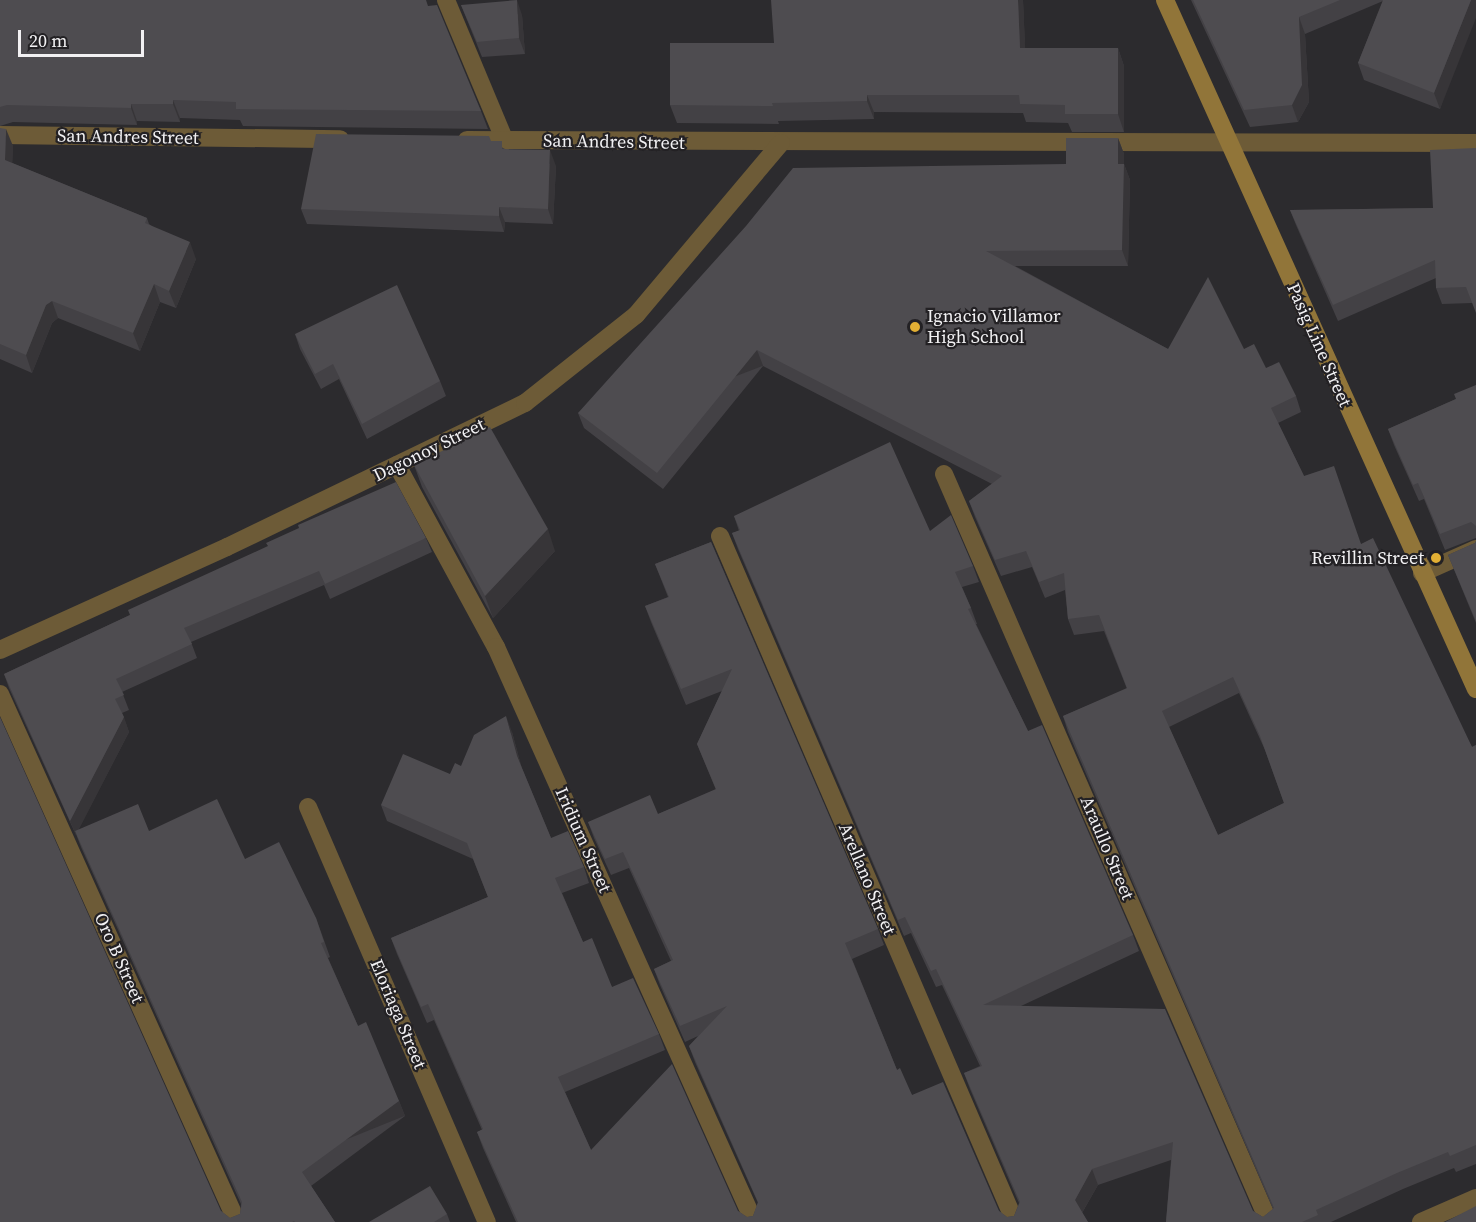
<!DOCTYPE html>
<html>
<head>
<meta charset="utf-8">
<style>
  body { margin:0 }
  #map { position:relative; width:1476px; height:1222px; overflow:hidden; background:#2c2b2e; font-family:"Source Serif 4",serif }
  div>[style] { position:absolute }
  .minor>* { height:18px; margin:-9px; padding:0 9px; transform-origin:9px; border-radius:9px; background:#6d5b37 }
  .secondary>* { height:18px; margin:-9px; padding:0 9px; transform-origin:9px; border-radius:9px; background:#917539 }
  .wall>* { inset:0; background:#434145 }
  .shaded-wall>* { inset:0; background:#373538; transform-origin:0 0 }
  .building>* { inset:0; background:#4e4c50 }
  .dots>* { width:16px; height:16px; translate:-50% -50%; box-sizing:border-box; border:3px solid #232124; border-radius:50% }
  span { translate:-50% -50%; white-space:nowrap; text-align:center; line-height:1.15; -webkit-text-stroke:4.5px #232124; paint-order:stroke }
  .street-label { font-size:18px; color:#f2f1f3 }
  .poi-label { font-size:18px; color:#f2f1f3 }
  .left { translate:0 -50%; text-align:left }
  .right { translate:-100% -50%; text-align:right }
  .scale { position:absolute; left:18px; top:30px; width:126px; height:27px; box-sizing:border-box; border:3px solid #f2f1f3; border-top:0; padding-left:8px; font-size:18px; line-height:21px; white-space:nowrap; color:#f2f1f3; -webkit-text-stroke:4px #232124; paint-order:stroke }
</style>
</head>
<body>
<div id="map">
  <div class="minor">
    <div style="left:446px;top:0;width:153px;rotate:67.3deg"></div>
    <div style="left:0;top:135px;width:340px;rotate:0.7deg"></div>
    <div style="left:467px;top:140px;width:1009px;rotate:0.17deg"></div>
    <div style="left:397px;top:465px;width:207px;rotate:61.5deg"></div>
    <div style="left:496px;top:647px;width:630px;rotate:65.83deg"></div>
    <div style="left:944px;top:474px;width:816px;rotate:66.52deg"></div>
    <div style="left:720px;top:536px;width:747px;rotate:66.73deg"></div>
    <div style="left:1422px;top:573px;width:59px;rotate:-24deg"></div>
    <div style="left:0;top:650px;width:249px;rotate:-24.4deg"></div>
    <div style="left:227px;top:547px;width:331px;rotate:-25.8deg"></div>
    <div style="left:525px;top:403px;width:142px;rotate:-38.4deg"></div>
    <div style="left:636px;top:315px;width:225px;rotate:-49.9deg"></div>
    <div style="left:0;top:694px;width:579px;rotate:65.83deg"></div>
    <div style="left:308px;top:807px;width:452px;rotate:66.7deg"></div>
    <div style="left:1421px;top:1222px;width:60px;rotate:-23.6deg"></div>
  </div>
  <div class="secondary">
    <div style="left:1165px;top:0;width:756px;rotate:65.71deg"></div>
  </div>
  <div class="wall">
    <div style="clip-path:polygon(0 0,429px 6px,481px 111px,488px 129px,243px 126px,240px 120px,180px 118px,180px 122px,137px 121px,137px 125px,13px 122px,0 126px)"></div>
    <div style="clip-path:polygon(1023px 0,1025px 48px,1118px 48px,1124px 66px,1124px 132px,1072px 132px,1068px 123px,1026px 122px,1023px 113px,874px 112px,874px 119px,778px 121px,779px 124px,677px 123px,670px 105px,774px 43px)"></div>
    <div style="clip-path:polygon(1191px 0,1476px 0,1440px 109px,1364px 80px,1358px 63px,1383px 1px,1305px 34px,1309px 102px,1298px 122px,1250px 127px)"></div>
    <div style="clip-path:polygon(461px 5px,522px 15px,525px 54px,482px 57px)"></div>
    <div style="clip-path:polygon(0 128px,13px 146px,12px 163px,147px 218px,149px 224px,196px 259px,176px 308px,160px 302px,140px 351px,58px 318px,52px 323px,32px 373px,0 359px)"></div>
    <div style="clip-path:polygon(evenodd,1118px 138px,1124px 154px,1124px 164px,1130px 180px,1128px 266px,1015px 266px,1168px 349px,1244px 349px,1296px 396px,1301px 412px,1278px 423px,1304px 476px,1361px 544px,1472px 747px,1476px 745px,1476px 1164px,1456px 1172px,1454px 1168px,1403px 1189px,1331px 1222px,1166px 1222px,1171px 1160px,1098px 1185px,1082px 1213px,1088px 1222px,516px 1222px,483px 1148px,477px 1132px,482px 1130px,434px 1020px,427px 1023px,397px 954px,391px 938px,488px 897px,473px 859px,387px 821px,381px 805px,450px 774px,512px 732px,521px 766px,551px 838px,584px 867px,589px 883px,562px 893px,583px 942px,612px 987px,659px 1034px,665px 1050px,565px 1092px,591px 1150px,738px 1211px,747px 1217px,753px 1216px,758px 1203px,695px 1062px,689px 1046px,698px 1036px,685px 1042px,660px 985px,654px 969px,671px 961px,629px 868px,611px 875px,594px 838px,588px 822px,658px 814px,716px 790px,697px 744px,722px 691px,686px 705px,651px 622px,645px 606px,668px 597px,655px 564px,711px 542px,878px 929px,884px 945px,852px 959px,897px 1070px,912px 1095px,999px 1211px,1007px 1217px,1014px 1216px,1019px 1203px,970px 1089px,964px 1073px,980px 1066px,942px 985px,936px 987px,911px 933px,904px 936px,738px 549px,732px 533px,739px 531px,734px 516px,930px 531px,973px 566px,979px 582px,962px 587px,971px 608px,977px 624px,976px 624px,1028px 731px,1133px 935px,1139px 951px,1021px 1006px,1253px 1211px,1263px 1217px,1273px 1209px,1068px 732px,1063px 716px,1127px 689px,1104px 631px,1074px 635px,1068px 619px,1065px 590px,1045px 598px,1032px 567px,1001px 576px,975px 517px,969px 501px,992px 484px,763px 366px,663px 489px,584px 428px,578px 413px,1118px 138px,1239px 693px,1265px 750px,1284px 803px,1218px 835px,1169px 727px,1239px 693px)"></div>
    <div style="clip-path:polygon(491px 141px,505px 149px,556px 166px,553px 224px,505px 222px,504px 232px,307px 224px,301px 209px)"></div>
    <div style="clip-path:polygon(1476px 148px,1472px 303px,1442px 304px,1436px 288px,1436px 278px,1338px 321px,1296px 225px,1290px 210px,1433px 208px)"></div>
    <div style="clip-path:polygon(295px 334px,440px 381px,446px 396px,367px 439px,339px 379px,321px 389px,300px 349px)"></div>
    <div style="clip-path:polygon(1476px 385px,1476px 538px,1445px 550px,1424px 499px,1419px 501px,1394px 445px,1388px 429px,1456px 399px)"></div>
    <div style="clip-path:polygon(414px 465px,555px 551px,493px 618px,422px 487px)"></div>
    <div style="clip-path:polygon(426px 538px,432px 552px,330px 599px,324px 585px,191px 642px,197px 658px,122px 692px,129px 710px,122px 713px,129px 732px,78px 830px,149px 831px,245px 859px,316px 918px,330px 957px,328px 958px,358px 1026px,399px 1101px,405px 1116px,311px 1186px,335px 1222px,0 1222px,221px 1211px,230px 1218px,240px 1214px,241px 1204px,81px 847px,76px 834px,76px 835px,9px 688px,4px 674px,130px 615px)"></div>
    <div style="clip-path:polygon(1476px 541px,1476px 623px,1448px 555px,1475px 543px)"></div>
    <div style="clip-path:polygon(447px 1214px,450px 1222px,369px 1222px)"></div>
  </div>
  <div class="shaded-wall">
    <div style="clip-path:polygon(517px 0,522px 15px,525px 54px,519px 38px)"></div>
    <div style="clip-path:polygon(1018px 0,1023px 0,1026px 66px,1020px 48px)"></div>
    <div style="clip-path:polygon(1471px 0,1476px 0,1476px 18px,1440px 109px,1434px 93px)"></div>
    <div style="clip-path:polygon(1299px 17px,1305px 34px,1309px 102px,1298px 122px,1292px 105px)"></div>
    <div style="clip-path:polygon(1118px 48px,1124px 66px,1124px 132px,1118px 114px)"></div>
    <div style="clip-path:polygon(867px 95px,874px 112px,874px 119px,867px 101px)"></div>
    <div style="clip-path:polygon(173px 100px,180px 118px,180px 122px,173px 104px)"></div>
    <div style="clip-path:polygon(131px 104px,137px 121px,137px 125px,131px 108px)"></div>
    <div style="clip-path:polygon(6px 129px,13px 146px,12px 177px,5px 160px)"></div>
    <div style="clip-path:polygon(1118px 138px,1124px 154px,1124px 169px,1124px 164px,1130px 180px,1128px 266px,1122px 250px,1118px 164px)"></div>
    <div style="clip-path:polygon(550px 150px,556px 166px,553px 224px,548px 209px)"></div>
    <div style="clip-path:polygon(499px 207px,505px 222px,504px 232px,499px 216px)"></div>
    <div style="clip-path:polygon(190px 242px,196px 259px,176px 308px,169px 291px)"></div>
    <div style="clip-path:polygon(154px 284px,160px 302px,140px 351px,133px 333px)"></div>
    <div style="clip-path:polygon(52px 301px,58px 318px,52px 323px,32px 373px,26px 355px,46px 305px)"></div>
    <div style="left:757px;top:350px;width:17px;height:159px;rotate:69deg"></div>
    <div style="clip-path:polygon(548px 529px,555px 551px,493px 618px,485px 596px)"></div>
    <div style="clip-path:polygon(506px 716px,512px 732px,523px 772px,517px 756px)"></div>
    <div style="clip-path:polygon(124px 717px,129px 732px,76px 835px,70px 821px)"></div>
    <div style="left:399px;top:1101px;width:16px;height:120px;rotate:68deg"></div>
    <div style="clip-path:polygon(1092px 1169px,1098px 1185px,1080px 1216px,1075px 1200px)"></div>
  </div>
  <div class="building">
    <div style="clip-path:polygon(0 0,426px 0,428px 6px,437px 5px,481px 111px,236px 109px,236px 102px,173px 100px,173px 104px,131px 104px,131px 108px,7px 105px,0 107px)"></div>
    <div style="clip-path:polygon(517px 0,519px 38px,477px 42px,461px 5px)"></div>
    <div style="clip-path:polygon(771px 0,1018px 0,1020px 48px,1118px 48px,1118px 114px,1065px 114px,1065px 105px,1020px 104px,1019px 95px,867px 95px,867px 101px,772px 103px,773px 106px,670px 105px,670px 43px,774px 43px)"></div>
    <div style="clip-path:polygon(1193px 0,1340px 0,1299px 17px,1302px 85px,1292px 105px,1244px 110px)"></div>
    <div style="clip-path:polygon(1383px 0,1471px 0,1434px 93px,1358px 63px)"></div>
    <div style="clip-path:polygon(0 128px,6px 129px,5px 160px,147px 218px,145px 223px,190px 242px,169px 291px,154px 284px,133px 333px,52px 301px,46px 305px,26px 355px,0 344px)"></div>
    <div style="clip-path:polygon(316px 134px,489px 136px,491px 141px,502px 141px,502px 149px,550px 150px,548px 209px,499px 207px,499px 216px,301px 209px)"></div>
    <div style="clip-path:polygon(evenodd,1066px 138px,1118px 138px,1118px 164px,1124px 164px,1122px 250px,986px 251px,1168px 349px,1208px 277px,1244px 349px,1254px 344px,1266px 368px,1279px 362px,1296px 396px,1271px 408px,1304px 476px,1334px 466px,1361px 544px,1373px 538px,1472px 747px,1476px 745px,1476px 1145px,1450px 1156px,1448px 1152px,1397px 1173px,1316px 1210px,1318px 1215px,1302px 1222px,1166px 1222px,1173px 1142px,1092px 1169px,1075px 1200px,1088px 1222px,518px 1222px,477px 1132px,483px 1129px,428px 1004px,421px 1007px,391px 938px,488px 897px,467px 843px,381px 805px,403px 754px,450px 774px,455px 763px,461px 766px,474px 735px,506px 716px,517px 756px,551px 838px,568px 831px,584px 867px,555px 878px,583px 942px,592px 938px,612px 987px,633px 978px,659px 1034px,558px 1077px,591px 1150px,672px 1064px,738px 1211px,747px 1217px,753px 1216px,758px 1202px,689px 1046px,727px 1006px,680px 1026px,654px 969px,673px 960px,644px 897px,623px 852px,605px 859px,588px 822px,650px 795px,658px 814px,716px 789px,697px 744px,732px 669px,681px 689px,645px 606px,669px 597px,655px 564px,711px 542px,878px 929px,845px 943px,897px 1070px,900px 1068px,912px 1095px,943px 1082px,999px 1211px,1007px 1217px,1014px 1216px,1020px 1202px,964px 1073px,982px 1066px,936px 969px,931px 971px,905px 917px,898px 920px,732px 533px,740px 530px,734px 516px,890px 442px,930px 531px,951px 515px,973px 566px,955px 572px,971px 608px,968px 609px,1028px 731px,1042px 725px,1133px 935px,983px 1005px,1165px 1009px,1253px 1211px,1263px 1217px,1274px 1208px,1063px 716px,1127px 688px,1099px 615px,1068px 619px,1064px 573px,1039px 582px,1026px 551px,995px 560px,969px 501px,1002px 476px,757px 350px,657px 473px,578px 413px,746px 226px,793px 168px,1066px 164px,1066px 138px,1233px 677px,1260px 736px,1284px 803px,1218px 835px,1162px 711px,1233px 677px)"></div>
    <div style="clip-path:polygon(1476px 148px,1476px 313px,1466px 287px,1436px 288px,1435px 260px,1333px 305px,1290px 210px,1433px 208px,1430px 150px)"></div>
    <div style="clip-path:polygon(397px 285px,440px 381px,362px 424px,333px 364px,315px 374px,295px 334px)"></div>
    <div style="clip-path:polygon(1476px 385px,1476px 526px,1471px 522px,1440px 534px,1418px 483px,1413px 485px,1388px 429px,1456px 399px,1454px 394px)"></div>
    <div style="clip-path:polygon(490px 427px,548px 529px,485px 596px,414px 465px)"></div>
    <div style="clip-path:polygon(396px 482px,426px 538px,325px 584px,319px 571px,184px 628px,192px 644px,116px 679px,124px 695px,115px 699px,124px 717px,70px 821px,4px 674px,130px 615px,128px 610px,268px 546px,266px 543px,299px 528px,298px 525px)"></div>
    <div style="clip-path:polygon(1476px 541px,1476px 621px,1448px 555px,1475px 543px)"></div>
    <div style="clip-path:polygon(0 717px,221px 1211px,230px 1218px,240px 1214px,242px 1202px,75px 831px,138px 804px,149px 831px,217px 799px,245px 859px,279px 842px,316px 918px,324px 942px,321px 943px,358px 1026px,366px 1022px,399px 1101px,302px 1172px,335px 1222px,295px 1222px,294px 1221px,292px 1222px,0 1222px)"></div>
    <div style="clip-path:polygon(430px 1186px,447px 1214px,434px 1222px,369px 1222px)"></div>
    <div style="clip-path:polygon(1476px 1206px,1476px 1222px,1445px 1222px)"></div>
  </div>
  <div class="dots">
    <div style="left:915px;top:327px;background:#e2af34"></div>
    <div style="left:1436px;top:558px;background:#e2af34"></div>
  </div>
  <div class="street-label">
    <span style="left:128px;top:137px;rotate:1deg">San Andres Street</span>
    <span style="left:614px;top:142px;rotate:1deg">San Andres Street</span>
    <span style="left:1319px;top:345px;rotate:66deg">Pasig Line Street</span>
    <span style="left:429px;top:450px;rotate:-26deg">Dagonoy Street</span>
    <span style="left:583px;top:840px;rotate:66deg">Iridium Street</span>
    <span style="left:1107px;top:848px;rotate:67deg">Araullo Street</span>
    <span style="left:867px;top:879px;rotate:67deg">Arellano Street</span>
    <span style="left:119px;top:958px;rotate:66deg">Oro B Street</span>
    <span style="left:398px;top:1014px;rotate:67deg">Eloriaga Street</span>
  </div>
  <div class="poi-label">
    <span class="left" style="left:927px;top:327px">Ignacio Villamor<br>High School</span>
    <span class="right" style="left:1424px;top:558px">Revillin Street</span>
  </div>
  <div class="scale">20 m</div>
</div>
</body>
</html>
